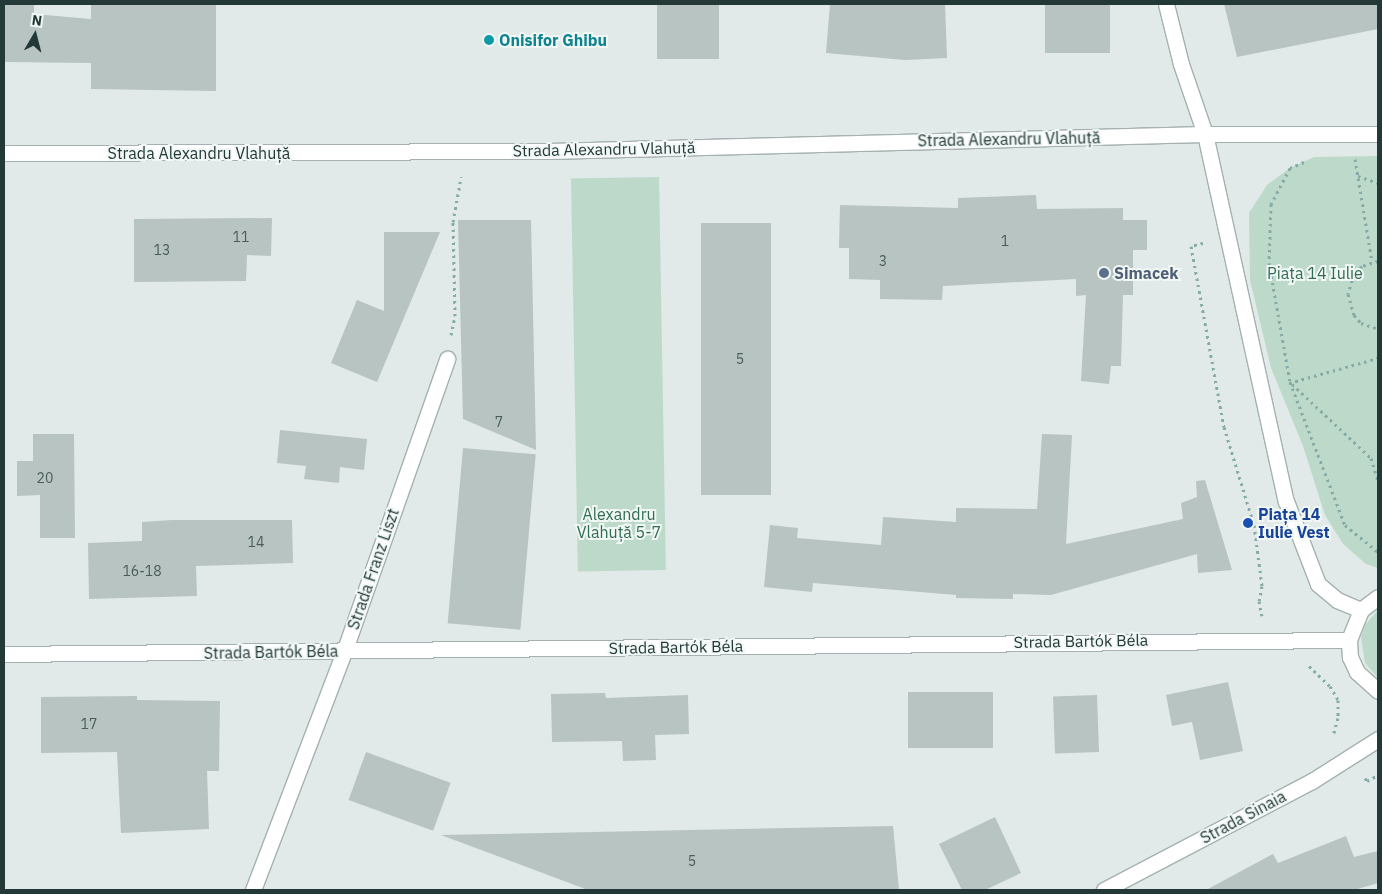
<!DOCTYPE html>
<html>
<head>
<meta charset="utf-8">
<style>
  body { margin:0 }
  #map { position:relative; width:1382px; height:894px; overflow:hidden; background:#e1eae8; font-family:"IBM Plex Sans",sans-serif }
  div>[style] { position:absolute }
  .green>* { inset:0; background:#bcd9ca; transform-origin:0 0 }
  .building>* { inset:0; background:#b7c4c2; transform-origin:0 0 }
  .path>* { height:3px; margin-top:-1.5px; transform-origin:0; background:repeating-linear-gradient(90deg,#85aba7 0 2.5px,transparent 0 6.5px) }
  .roads { filter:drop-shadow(1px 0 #a4b1b0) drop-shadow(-1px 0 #a4b1b0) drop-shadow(0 1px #a4b1b0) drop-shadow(0 -1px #a4b1b0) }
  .minor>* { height:15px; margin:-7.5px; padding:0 7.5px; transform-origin:7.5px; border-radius:7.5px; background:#fff }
  .tertiary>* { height:15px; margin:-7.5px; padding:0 7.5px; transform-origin:7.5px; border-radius:7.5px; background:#fff }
  .secondary>* { height:15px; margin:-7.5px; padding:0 7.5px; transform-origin:7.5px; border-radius:7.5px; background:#fff }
  .dots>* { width:14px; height:14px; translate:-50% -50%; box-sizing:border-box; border:2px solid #f1f7f5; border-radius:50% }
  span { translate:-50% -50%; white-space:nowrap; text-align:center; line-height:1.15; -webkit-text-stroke:4px #f1f7f5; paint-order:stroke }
  .number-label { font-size:14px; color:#485c5a }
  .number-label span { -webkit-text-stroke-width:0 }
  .culture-label { font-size:16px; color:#0d838f; font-weight:700 }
  .left { translate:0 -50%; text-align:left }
  .street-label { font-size:16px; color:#233938 }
  .service-label { font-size:16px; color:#4e5e75; font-weight:700 }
  .park-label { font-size:16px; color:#316c54 }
  .transit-label { font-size:16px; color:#164399; font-weight:700 }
  .frame { position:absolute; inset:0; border:5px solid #233938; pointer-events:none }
  .north { position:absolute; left:10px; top:10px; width:50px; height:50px; -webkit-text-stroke:4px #f1f7f5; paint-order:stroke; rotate:8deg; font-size:14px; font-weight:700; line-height:20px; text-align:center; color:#233938 }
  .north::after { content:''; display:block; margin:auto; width:18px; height:22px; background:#233938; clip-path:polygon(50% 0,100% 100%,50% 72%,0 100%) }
</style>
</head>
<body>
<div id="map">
  <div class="green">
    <div style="clip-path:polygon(1378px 156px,1378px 568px,1366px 564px,1343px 544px,1325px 515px,1303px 446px,1271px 368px,1250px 280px,1249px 213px,1267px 185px,1290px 168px,1314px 157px)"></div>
    <div style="left:659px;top:177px;width:393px;height:88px;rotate:89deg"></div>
    <div style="clip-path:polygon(1378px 610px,1378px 678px,1365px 663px,1361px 637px,1365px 625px)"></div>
  </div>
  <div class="building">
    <div style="clip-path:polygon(4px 4px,34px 4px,34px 14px,91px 19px,91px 4px,216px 4px,216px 91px,91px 89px,91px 63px,4px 62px)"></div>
    <div style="left:657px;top:4px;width:62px;height:55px"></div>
    <div style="clip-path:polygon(830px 4px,945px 4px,947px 58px,905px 60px,826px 53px)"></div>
    <div style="left:1045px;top:4px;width:65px;height:49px"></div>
    <div style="clip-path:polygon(1224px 4px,1378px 4px,1378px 29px,1237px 57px)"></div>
    <div style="clip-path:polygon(1036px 195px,1037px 209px,1123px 208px,1123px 220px,1147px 220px,1147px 250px,1133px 250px,1133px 295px,1123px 295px,1121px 366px,1111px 366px,1109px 384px,1081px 381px,1086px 295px,1076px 296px,1076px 279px,943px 286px,942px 300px,880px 299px,880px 280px,849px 279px,849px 248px,839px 248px,840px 205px,958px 208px,958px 198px)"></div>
    <div style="clip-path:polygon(272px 218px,271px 256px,247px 255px,246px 281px,134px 282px,134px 219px)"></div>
    <div style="clip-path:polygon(458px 220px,531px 220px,536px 450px,463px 419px)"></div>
    <div style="left:701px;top:223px;width:70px;height:272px"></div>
    <div style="clip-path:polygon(384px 232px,440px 232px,377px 382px,331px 363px,357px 300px,384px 311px)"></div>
    <div style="clip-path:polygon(280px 430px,367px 439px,364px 470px,340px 467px,339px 483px,304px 479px,306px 466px,277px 463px)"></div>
    <div style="clip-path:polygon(33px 434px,74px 434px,75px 538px,40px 538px,40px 495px,17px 496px,17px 461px,33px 461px)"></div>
    <div style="clip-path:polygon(1042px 434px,1072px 435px,1066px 544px,1183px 519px,1181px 503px,1197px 497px,1196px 481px,1205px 480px,1232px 570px,1198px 573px,1197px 554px,1051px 595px,1013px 594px,1013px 599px,956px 598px,956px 595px,813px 583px,812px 592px,764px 587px,770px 525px,798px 528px,797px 538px,881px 545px,883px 517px,956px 522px,956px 508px,1037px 509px)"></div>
    <div style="left:463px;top:448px;width:73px;height:176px;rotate:5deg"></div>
    <div style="clip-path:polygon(172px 520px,292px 520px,293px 563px,196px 566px,197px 596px,89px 599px,88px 543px,142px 541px,142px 522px)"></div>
    <div style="clip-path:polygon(1228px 682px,1243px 751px,1200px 760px,1192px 722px,1172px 726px,1166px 695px)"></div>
    <div style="left:908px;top:692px;width:85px;height:56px"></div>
    <div style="clip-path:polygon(605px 693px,606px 698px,688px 695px,689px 734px,655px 735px,656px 760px,623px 761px,622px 741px,552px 742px,551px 694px)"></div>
    <div style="left:1097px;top:695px;width:57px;height:44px;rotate:88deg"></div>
    <div style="clip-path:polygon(137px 696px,137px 700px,220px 701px,219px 771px,207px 771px,209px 829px,121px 833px,117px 752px,41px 753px,41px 697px)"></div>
    <div style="left:366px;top:752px;width:90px;height:51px;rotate:20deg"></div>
    <div style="clip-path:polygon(995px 817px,1021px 873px,985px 890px,962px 890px,939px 844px)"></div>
    <div style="clip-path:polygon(893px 826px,899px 890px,588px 890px,441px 835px)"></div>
    <div style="clip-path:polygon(1346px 836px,1354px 857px,1378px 851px,1378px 883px,1354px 890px,1206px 890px,1273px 854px,1278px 863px)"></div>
  </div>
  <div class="path">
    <div style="left:1355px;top:159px;width:104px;rotate:80.6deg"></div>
    <div style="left:1304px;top:162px;width:15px;rotate:157deg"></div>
    <div style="left:1290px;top:168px;width:41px;rotate:117.8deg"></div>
    <div style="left:1271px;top:204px;width:59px;rotate:91.9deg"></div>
    <div style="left:1269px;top:263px;width:121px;rotate:80deg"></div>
    <div style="left:1290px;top:382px;width:153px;rotate:69deg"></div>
    <div style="left:1345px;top:525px;width:43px;rotate:39.3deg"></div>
    <div style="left:1358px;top:176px;width:21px;rotate:19deg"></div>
    <div style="left:1203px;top:243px;width:12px;rotate:166deg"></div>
    <div style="left:1191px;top:246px;width:184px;rotate:79.7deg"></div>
    <div style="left:1224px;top:427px;width:102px;rotate:73deg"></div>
    <div style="left:1254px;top:525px;width:62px;rotate:82.5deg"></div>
    <div style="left:1262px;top:586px;width:15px;rotate:101deg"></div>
    <div style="left:1259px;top:601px;width:15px;rotate:79deg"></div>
    <div style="left:1378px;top:261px;width:17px;rotate:163deg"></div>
    <div style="left:1362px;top:266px;width:11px;rotate:135deg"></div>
    <div style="left:1354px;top:274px;width:21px;rotate:107deg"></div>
    <div style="left:1348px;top:294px;width:22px;rotate:74deg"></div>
    <div style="left:1354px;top:315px;width:11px;rotate:49deg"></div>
    <div style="left:1361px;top:323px;width:18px;rotate:19deg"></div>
    <div style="left:451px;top:335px;width:19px;rotate:-78deg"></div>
    <div style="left:455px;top:316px;width:94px;rotate:-91.2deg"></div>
    <div style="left:453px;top:222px;width:46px;rotate:-79.9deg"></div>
    <div style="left:1289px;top:383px;width:92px;rotate:-15.7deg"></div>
    <div style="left:1292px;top:384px;width:108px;rotate:43.1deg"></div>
    <div style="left:1371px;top:458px;width:24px;rotate:73deg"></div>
    <div style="left:1309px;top:666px;width:29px;rotate:44deg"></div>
    <div style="left:1330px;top:686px;width:16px;rotate:60deg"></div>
    <div style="left:1338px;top:700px;width:18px;rotate:90deg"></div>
    <div style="left:1338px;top:718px;width:18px;rotate:106deg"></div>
    <div style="left:1365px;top:778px;width:4px;rotate:56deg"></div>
    <div style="left:1367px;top:781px;width:13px;rotate:-29deg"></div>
  </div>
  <div class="roads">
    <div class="minor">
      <div style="left:1166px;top:4px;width:62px;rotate:76deg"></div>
      <div style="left:1181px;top:64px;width:74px;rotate:71.1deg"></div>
      <div style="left:4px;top:654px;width:1345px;rotate:-0.6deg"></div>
      <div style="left:253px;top:890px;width:255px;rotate:-69.1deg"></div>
      <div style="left:344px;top:652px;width:311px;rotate:-70.6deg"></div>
      <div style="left:1104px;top:890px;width:235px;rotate:-27.7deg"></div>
      <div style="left:1312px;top:781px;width:78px;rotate:-32.5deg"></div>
    </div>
    <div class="tertiary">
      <div style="left:1205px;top:134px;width:376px;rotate:77.6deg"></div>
      <div style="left:1286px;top:501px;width:89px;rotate:68.9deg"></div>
      <div style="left:1318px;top:584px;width:25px;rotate:40deg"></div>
      <div style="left:1337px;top:600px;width:26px;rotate:23deg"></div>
      <div style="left:1378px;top:597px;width:21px;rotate:143deg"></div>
      <div style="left:1361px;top:610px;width:32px;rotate:112deg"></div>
      <div style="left:1349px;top:640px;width:17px;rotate:87deg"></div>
      <div style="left:1350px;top:657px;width:17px;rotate:65deg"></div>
      <div style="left:1357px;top:672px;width:28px;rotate:42deg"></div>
    </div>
    <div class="secondary">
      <div style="left:4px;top:153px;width:545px;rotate:-0.21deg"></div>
      <div style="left:549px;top:151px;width:656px;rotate:-1.48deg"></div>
      <div style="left:1205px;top:134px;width:173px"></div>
    </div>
  </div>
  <div class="dots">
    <div style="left:489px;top:40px;background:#0f9aa8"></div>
    <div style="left:1104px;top:273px;background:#5c6f8a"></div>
    <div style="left:1248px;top:523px;background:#1a4fb4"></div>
  </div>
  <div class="number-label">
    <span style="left:241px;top:237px">11</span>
    <span style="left:1005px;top:241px">1</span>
    <span style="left:162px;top:250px">13</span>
    <span style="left:883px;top:261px">3</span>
    <span style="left:740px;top:359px">5</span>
    <span style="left:499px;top:422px">7</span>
    <span style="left:45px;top:478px">20</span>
    <span style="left:256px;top:542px">14</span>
    <span style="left:142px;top:571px">16-18</span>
    <span style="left:89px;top:724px">17</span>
    <span style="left:692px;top:861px">5</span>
  </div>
  <div class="culture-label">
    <span class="left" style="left:499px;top:40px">Onisifor Ghibu</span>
  </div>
  <div class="street-label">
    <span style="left:1009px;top:139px;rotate:-1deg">Strada Alexandru Vlahuță</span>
    <span style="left:604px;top:149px;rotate:-1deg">Strada Alexandru Vlahuță</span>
    <span style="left:199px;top:153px">Strada Alexandru Vlahuță</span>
    <span style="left:373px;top:569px;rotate:-71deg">Strada Franz Liszt</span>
    <span style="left:1081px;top:641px;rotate:-1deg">Strada Bartók Béla</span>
    <span style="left:676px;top:647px;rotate:-1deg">Strada Bartók Béla</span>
    <span style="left:271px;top:652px;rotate:-1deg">Strada Bartók Béla</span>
    <span style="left:1243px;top:817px;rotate:-28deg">Strada Sinaia</span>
  </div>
  <div class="service-label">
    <span class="left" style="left:1114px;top:273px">Simacek</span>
  </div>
  <div class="park-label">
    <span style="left:1315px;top:273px">Piața 14 Iulie</span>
    <span style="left:619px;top:523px">Alexandru<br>Vlahuță 5-7</span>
  </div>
  <div class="transit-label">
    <span class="left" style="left:1258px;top:523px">Piața 14<br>Iulie Vest</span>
  </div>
  <div class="frame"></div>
  <div class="north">N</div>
</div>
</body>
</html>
